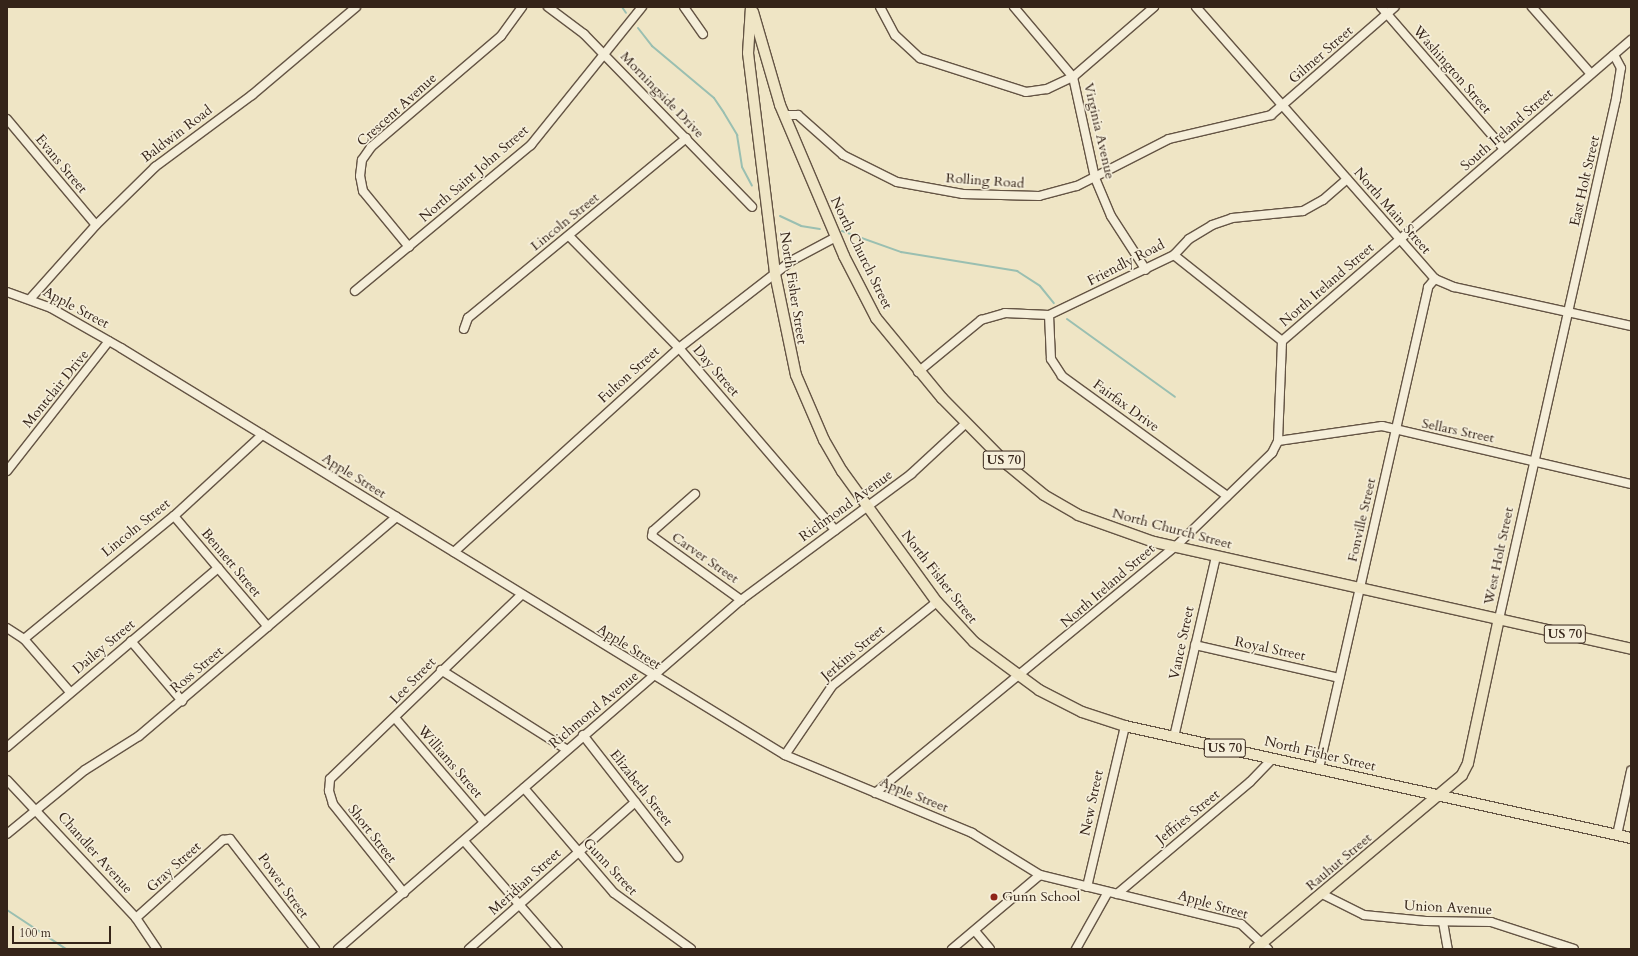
<!DOCTYPE html>
<html>
<head>
<meta charset="utf-8">
<style>
  body { margin:0 }
  #map { position:relative; width:1638px; height:956px; overflow:hidden; background:#efe5c5; font-family:Cardo,serif }
  div>[style] { position:absolute }
  .stream>* { height:2px; margin:-1px; padding:0 1px; transform-origin:1px; border-radius:1px; background:#9abfb1 }
  .roads { filter:drop-shadow(1px 0 #645444) drop-shadow(-1px 0 #645444) drop-shadow(0 1px #645444) drop-shadow(0 -1px #645444) }
  .minor>* { height:8px; margin:-4px; padding:0 4px; transform-origin:4px; border-radius:4px; background:#f5eed9 }
  .major>* { height:10px; margin:-5px; padding:0 5px; transform-origin:5px; border-radius:5px; background:#efe5c5 }
  .dots>* { width:11px; height:11px; translate:-50% -50%; box-sizing:border-box; border:2px solid #f5eed9; border-radius:50% }
  span { translate:-50% -50%; white-space:nowrap; text-align:center; line-height:1.15; -webkit-text-stroke:3.5px #f5eed9; paint-order:stroke }
  .shield-label span { padding:1px 3px; background:#f5eed9; border:1px solid; border-radius:3px; -webkit-text-stroke-width:0 }
  .shield-label { font-size:13px; color:#352419; font-weight:700 }
  .street-label { font-size:14px; color:#352419 }
  .poi-label { font-size:14px; color:#352419 }
  .left { translate:0 -50%; text-align:left }
  .frame { position:absolute; inset:0; border:8px solid #352419; pointer-events:none }
  .scale { position:absolute; left:12px; top:926px; width:99px; height:18px; box-sizing:border-box; border:2px solid #352419; border-top:0; padding-left:5px; font-size:12px; line-height:14px; white-space:nowrap; color:#352419; -webkit-text-stroke:3px #f5eed9; paint-order:stroke }
</style>
</head>
<body>
<div id="map">
  <div class="stream">
    <div style="left:622px;top:7px;width:7px;rotate:56deg"></div>
    <div style="left:638px;top:28px;width:23px;rotate:52deg"></div>
    <div style="left:652px;top:46px;width:81px;rotate:40deg"></div>
    <div style="left:714px;top:98px;width:18px;rotate:56deg"></div>
    <div style="left:724px;top:113px;width:26px;rotate:59deg"></div>
    <div style="left:737px;top:135px;width:32px;rotate:81deg"></div>
    <div style="left:742px;top:167px;width:21px;rotate:62deg"></div>
    <div style="left:780px;top:216px;width:23px;rotate:25deg"></div>
    <div style="left:801px;top:226px;width:19px;rotate:9deg"></div>
    <div style="left:842px;top:231px;width:63px;rotate:19.6deg"></div>
    <div style="left:901px;top:252px;width:118px;rotate:9.3deg"></div>
    <div style="left:1017px;top:271px;width:27px;rotate:33deg"></div>
    <div style="left:1040px;top:286px;width:22px;rotate:51deg"></div>
    <div style="left:1067px;top:319px;width:133px;rotate:35.8deg"></div>
    <div style="left:7px;top:910px;width:71px;rotate:33.5deg"></div>
  </div>
  <div class="roads">
    <div class="minor">
      <div style="left:548px;top:7px;width:45px;rotate:36.9deg"></div>
      <div style="left:584px;top:34px;width:241px;rotate:45.8deg"></div>
      <div style="left:684px;top:7px;width:33px;rotate:55deg"></div>
      <div style="left:880px;top:7px;width:32px;rotate:62deg"></div>
      <div style="left:895px;top:35px;width:34px;rotate:43deg"></div>
      <div style="left:920px;top:58px;width:111px;rotate:17.8deg"></div>
      <div style="left:1026px;top:92px;width:21px;rotate:-8deg"></div>
      <div style="left:1047px;top:89px;width:29px;rotate:-25deg"></div>
      <div style="left:1073px;top:77px;width:107px;rotate:-40.8deg"></div>
      <div style="left:1014px;top:7px;width:92px;rotate:49.9deg"></div>
      <div style="left:1073px;top:77px;width:103px;rotate:77.7deg"></div>
      <div style="left:1095px;top:178px;width:41px;rotate:67.2deg"></div>
      <div style="left:1111px;top:216px;width:64px;rotate:57.1deg"></div>
      <div style="left:1196px;top:7px;width:362px;rotate:48.7deg"></div>
      <div style="left:1435px;top:279px;width:21px;rotate:23deg"></div>
      <div style="left:1454px;top:287px;width:181px;rotate:12.4deg"></div>
      <div style="left:1381px;top:7px;width:188px;rotate:49.1deg"></div>
      <div style="left:1532px;top:7px;width:89px;rotate:48.6deg"></div>
      <div style="left:785px;top:115px;width:13px"></div>
      <div style="left:798px;top:115px;width:60px;rotate:41.6deg"></div>
      <div style="left:843px;top:155px;width:60px;rotate:26.6deg"></div>
      <div style="left:897px;top:182px;width:67px;rotate:10.3deg"></div>
      <div style="left:963px;top:194px;width:76px;rotate:1.5deg"></div>
      <div style="left:1039px;top:196px;width:39px;rotate:-15deg"></div>
      <div style="left:1077px;top:186px;width:103px;rotate:-27.1deg"></div>
      <div style="left:1169px;top:139px;width:105px;rotate:-13.2deg"></div>
      <div style="left:1271px;top:115px;width:164px;rotate:-41.1deg"></div>
      <div style="left:7px;top:119px;width:138px;rotate:50deg"></div>
      <div style="left:569px;top:236px;width:157px;rotate:45.5deg"></div>
      <div style="left:679px;top:348px;width:240px;rotate:49.4deg"></div>
      <div style="left:409px;top:247px;width:72px;rotate:-129.4deg"></div>
      <div style="left:363px;top:191px;width:15px;rotate:-101deg"></div>
      <div style="left:360px;top:176px;width:16px;rotate:-83deg"></div>
      <div style="left:362px;top:160px;width:16px;rotate:-55deg"></div>
      <div style="left:371px;top:147px;width:171px;rotate:-40.5deg"></div>
      <div style="left:501px;top:36px;width:36px;rotate:-54deg"></div>
      <div style="left:1174px;top:255px;width:138px;rotate:38.5deg"></div>
      <div style="left:355px;top:291px;width:229px;rotate:-39.7deg"></div>
      <div style="left:531px;top:145px;width:177px;rotate:-51.2deg"></div>
      <div style="left:7px;top:292px;width:47px;rotate:20deg"></div>
      <div style="left:51px;top:308px;width:81px;rotate:29.7deg"></div>
      <div style="left:121px;top:348px;width:779px;rotate:31.51deg"></div>
      <div style="left:785px;top:755px;width:203px;rotate:22.6deg"></div>
      <div style="left:972px;top:833px;width:80px;rotate:31.7deg"></div>
      <div style="left:1040px;top:875px;width:207px;rotate:13.7deg"></div>
      <div style="left:1241px;top:924px;width:37px;rotate:43deg"></div>
      <div style="left:30px;top:299px;width:99px;rotate:-48.3deg"></div>
      <div style="left:96px;top:225px;width:83px;rotate:-44.5deg"></div>
      <div style="left:155px;top:167px;width:121px;rotate:-36.6deg"></div>
      <div style="left:252px;top:95px;width:136px;rotate:-40.2deg"></div>
      <div style="left:1049px;top:315px;width:44px;rotate:87.4deg"></div>
      <div style="left:1051px;top:359px;width:20px;rotate:57deg"></div>
      <div style="left:1062px;top:376px;width:204px;rotate:36deg"></div>
      <div style="left:464px;top:329px;width:12px;rotate:-70deg"></div>
      <div style="left:468px;top:318px;width:283px;rotate:-39.5deg"></div>
      <div style="left:918px;top:372px;width:82px;rotate:-39.5deg"></div>
      <div style="left:981px;top:320px;width:25px;rotate:-16deg"></div>
      <div style="left:1005px;top:313px;width:44px;rotate:2.6deg"></div>
      <div style="left:1049px;top:315px;width:139px;rotate:-25.6deg"></div>
      <div style="left:1174px;top:255px;width:22px;rotate:-47deg"></div>
      <div style="left:1189px;top:239px;width:27px;rotate:-31deg"></div>
      <div style="left:1212px;top:225px;width:21px;rotate:-19deg"></div>
      <div style="left:1232px;top:218px;width:71px;rotate:-5.6deg"></div>
      <div style="left:1303px;top:211px;width:23px;rotate:-29deg"></div>
      <div style="left:1323px;top:200px;width:32px;rotate:-41deg"></div>
      <div style="left:1278px;top:441px;width:105px;rotate:-8.2deg"></div>
      <div style="left:1382px;top:426px;width:256px;rotate:13.1deg"></div>
      <div style="left:7px;top:471px;width:165px;rotate:-51.9deg"></div>
      <div style="left:695px;top:494px;width:56px;rotate:138.6deg"></div>
      <div style="left:653px;top:531px;width:5px;rotate:101deg"></div>
      <div style="left:652px;top:536px;width:110px;rotate:35.7deg"></div>
      <div style="left:174px;top:516px;width:145px;rotate:49.7deg"></div>
      <div style="left:454px;top:552px;width:304px;rotate:-42.2deg"></div>
      <div style="left:679px;top:348px;width:142px;rotate:-37.8deg"></div>
      <div style="left:791px;top:261px;width:51px;rotate:-28.1deg"></div>
      <div style="left:1499px;top:619px;width:533px;rotate:-77.32deg"></div>
      <div style="left:1616px;top:99px;width:31px;rotate:-81deg"></div>
      <div style="left:1621px;top:68px;width:15px;rotate:-118deg"></div>
      <div style="left:7px;top:628px;width:20px;rotate:33deg"></div>
      <div style="left:24px;top:639px;width:70px;rotate:49deg"></div>
      <div style="left:24px;top:639px;width:194px;rotate:-39.4deg"></div>
      <div style="left:174px;top:516px;width:120px;rotate:-42.6deg"></div>
      <div style="left:131px;top:641px;width:79px;rotate:49.6deg"></div>
      <div style="left:1195px;top:645px;width:148px;rotate:12.9deg"></div>
      <div style="left:441px;top:670px;width:148px;rotate:32.3deg"></div>
      <div style="left:395px;top:718px;width:137px;rotate:49.4deg"></div>
      <div style="left:583px;top:735px;width:155px;rotate:52.1deg"></div>
      <div style="left:1174px;top:737px;width:186px;rotate:-76.9deg"></div>
      <div style="left:7px;top:747px;width:277px;rotate:-40.3deg"></div>
      <div style="left:785px;top:755px;width:83px;rotate:-55.7deg"></div>
      <div style="left:832px;top:686px;width:134px;rotate:-38.7deg"></div>
      <div style="left:1319px;top:768px;width:493px;rotate:-77.2deg"></div>
      <div style="left:1428px;top:287px;width:11px;rotate:-49deg"></div>
      <div style="left:7px;top:780px;width:189px;rotate:46.9deg"></div>
      <div style="left:136px;top:918px;width:37px;rotate:56deg"></div>
      <div style="left:524px;top:788px;width:138px;rotate:49.4deg"></div>
      <div style="left:614px;top:893px;width:95px;rotate:36deg"></div>
      <div style="left:875px;top:793px;width:389px;rotate:-39.4deg"></div>
      <div style="left:1176px;top:546px;width:134px;rotate:-44.1deg"></div>
      <div style="left:1272px;top:453px;width:13px;rotate:-63deg"></div>
      <div style="left:1278px;top:441px;width:100px;rotate:-87.7deg"></div>
      <div style="left:1282px;top:341px;width:461px;rotate:-40.8deg"></div>
      <div style="left:7px;top:834px;width:101px;rotate:-39.4deg"></div>
      <div style="left:85px;top:770px;width:64px;rotate:-32.2deg"></div>
      <div style="left:139px;top:736px;width:338px;rotate:-40.4deg"></div>
      <div style="left:1617px;top:835px;width:66px;rotate:-77.7deg"></div>
      <div style="left:464px;top:841px;width:143px;rotate:49deg"></div>
      <div style="left:1087px;top:887px;width:165px;rotate:-76.7deg"></div>
      <div style="left:404px;top:893px;width:114px;rotate:-128.6deg"></div>
      <div style="left:333px;top:804px;width:14px;rotate:-107deg"></div>
      <div style="left:329px;top:791px;width:12px;rotate:-85deg"></div>
      <div style="left:330px;top:779px;width:265px;rotate:-43.9deg"></div>
      <div style="left:1117px;top:894px;width:174px;rotate:-40.1deg"></div>
      <div style="left:1250px;top:782px;width:33px;rotate:-46deg"></div>
      <div style="left:1322px;top:894px;width:47px;rotate:26.6deg"></div>
      <div style="left:1364px;top:915px;width:62px;rotate:5.5deg"></div>
      <div style="left:1426px;top:921px;width:65px;rotate:0.9deg"></div>
      <div style="left:1491px;top:922px;width:87px;rotate:18deg"></div>
      <div style="left:136px;top:918px;width:117px;rotate:-41.9deg"></div>
      <div style="left:223px;top:840px;width:7px;rotate:-8deg"></div>
      <div style="left:230px;top:839px;width:139px;rotate:52.3deg"></div>
      <div style="left:1443px;top:922px;width:27px;rotate:80deg"></div>
      <div style="left:975px;top:931px;width:23px;rotate:50deg"></div>
      <div style="left:338px;top:949px;width:533px;rotate:-40.89deg"></div>
      <div style="left:741px;top:600px;width:212px;rotate:-36.5deg"></div>
      <div style="left:911px;top:474px;width:75px;rotate:-42.8deg"></div>
      <div style="left:469px;top:949px;width:222px;rotate:-41.5deg"></div>
      <div style="left:952px;top:949px;width:115px;rotate:-40.1deg"></div>
      <div style="left:1076px;top:949px;width:65px;rotate:-60.7deg"></div>
    </div>
    <div class="major">
      <div style="left:751px;top:7px;width:46px;rotate:93.7deg"></div>
      <div style="left:748px;top:53px;width:223px;rotate:83deg"></div>
      <div style="left:775px;top:274px;width:103px;rotate:78.3deg"></div>
      <div style="left:796px;top:375px;width:71px;rotate:66.7deg"></div>
      <div style="left:824px;top:440px;width:36px;rotate:60deg"></div>
      <div style="left:842px;top:471px;width:162px;rotate:54.1deg"></div>
      <div style="left:937px;top:602px;width:54px;rotate:47.2deg"></div>
      <div style="left:974px;top:642px;width:81px;rotate:36.4deg"></div>
      <div style="left:1039px;top:690px;width:48px;rotate:27.1deg"></div>
      <div style="left:1082px;top:712px;width:45px;rotate:18deg"></div>
      <div style="left:1125px;top:726px;width:518px;rotate:12.48deg"></div>
      <div style="left:753px;top:12px;width:97px;rotate:73.8deg"></div>
      <div style="left:780px;top:105px;width:164px;rotate:67deg"></div>
      <div style="left:844px;top:256px;width:70px;rotate:62.7deg"></div>
      <div style="left:876px;top:318px;width:104px;rotate:50.5deg"></div>
      <div style="left:942px;top:398px;width:95px;rotate:45.4deg"></div>
      <div style="left:1009px;top:466px;width:45px;rotate:39.6deg"></div>
      <div style="left:1044px;top:495px;width:39px;rotate:30deg"></div>
      <div style="left:1078px;top:515px;width:81px;rotate:19.6deg"></div>
      <div style="left:1154px;top:542px;width:489px;rotate:12.6deg"></div>
      <div style="left:1255px;top:949px;width:270px;rotate:-40deg"></div>
      <div style="left:1462px;top:775px;width:13px;rotate:-63deg"></div>
      <div style="left:1468px;top:763px;width:147px;rotate:-77.9deg"></div>
    </div>
  </div>
  <div class="dots">
    <div style="left:994px;top:897px;background:#8f2418"></div>
  </div>
  <div class="shield-label">
    <span style="left:1004px;top:460px">US 70</span>
    <span style="left:1565px;top:634px">US 70</span>
    <span style="left:1225px;top:748px">US 70</span>
  </div>
  <div class="street-label">
    <span style="left:1321px;top:55px;rotate:-41deg">Gilmer Street</span>
    <span style="left:1452px;top:70px;rotate:49deg">Washington Street</span>
    <span style="left:662px;top:95px;rotate:46deg">Morningside Drive</span>
    <span style="left:397px;top:110px;rotate:-42deg">Crescent Avenue</span>
    <span style="left:1507px;top:130px;rotate:-41deg">South Ireland Street</span>
    <span style="left:1099px;top:131px;rotate:77deg">Virginia Avenue</span>
    <span style="left:177px;top:134px;rotate:-37deg">Baldwin Road</span>
    <span style="left:61px;top:164px;rotate:50deg">Evans Street</span>
    <span style="left:474px;top:174px;rotate:-41deg">North Saint John Street</span>
    <span style="left:985px;top:181px;rotate:4deg">Rolling Road</span>
    <span style="left:1585px;top:181px;rotate:-77deg">East Holt Street</span>
    <span style="left:1392px;top:211px;rotate:49deg">North Main Street</span>
    <span style="left:565px;top:222px;rotate:-39deg">Lincoln Street</span>
    <span style="left:861px;top:253px;rotate:64deg">North Church Street</span>
    <span style="left:1126px;top:263px;rotate:-27deg">Friendly Road</span>
    <span style="left:1327px;top:285px;rotate:-41deg">North Ireland Street</span>
    <span style="left:793px;top:288px;rotate:81deg">North Fisher Street</span>
    <span style="left:76px;top:308px;rotate:28deg">Apple Street</span>
    <span style="left:716px;top:371px;rotate:49deg">Day Street</span>
    <span style="left:629px;top:375px;rotate:-42deg">Fulton Street</span>
    <span style="left:56px;top:389px;rotate:-51deg">Montclair Drive</span>
    <span style="left:1126px;top:406px;rotate:36deg">Fairfax Drive</span>
    <span style="left:1458px;top:431px;rotate:12deg">Sellars Street</span>
    <span style="left:354px;top:476px;rotate:32deg">Apple Street</span>
    <span style="left:846px;top:506px;rotate:-36deg">Richmond Avenue</span>
    <span style="left:1362px;top:520px;rotate:-77deg">Fonville Street</span>
    <span style="left:136px;top:528px;rotate:-39deg">Lincoln Street</span>
    <span style="left:1172px;top:529px;rotate:15deg">North Church Street</span>
    <span style="left:1499px;top:556px;rotate:-78deg">West Holt Street</span>
    <span style="left:705px;top:558px;rotate:35deg">Carver Street</span>
    <span style="left:231px;top:563px;rotate:50deg">Bennett Street</span>
    <span style="left:939px;top:577px;rotate:52deg">North Fisher Street</span>
    <span style="left:1108px;top:586px;rotate:-41deg">North Ireland Street</span>
    <span style="left:1182px;top:643px;rotate:-78deg">Vance Street</span>
    <span style="left:104px;top:647px;rotate:-40deg">Dailey Street</span>
    <span style="left:629px;top:647px;rotate:32deg">Apple Street</span>
    <span style="left:1270px;top:649px;rotate:12deg">Royal Street</span>
    <span style="left:853px;top:653px;rotate:-40deg">Jerkins Street</span>
    <span style="left:197px;top:670px;rotate:-40deg">Ross Street</span>
    <span style="left:413px;top:681px;rotate:-46deg">Lee Street</span>
    <span style="left:594px;top:710px;rotate:-40deg">Richmond Avenue</span>
    <span style="left:1320px;top:754px;rotate:13deg">North Fisher Street</span>
    <span style="left:450px;top:762px;rotate:49deg">Williams Street</span>
    <span style="left:641px;top:788px;rotate:52deg">Elizabeth Street</span>
    <span style="left:914px;top:795px;rotate:22deg">Apple Street</span>
    <span style="left:1092px;top:803px;rotate:-78deg">New Street</span>
    <span style="left:1188px;top:817px;rotate:-39deg">Jeffries Street</span>
    <span style="left:372px;top:834px;rotate:52deg">Short Street</span>
    <span style="left:95px;top:853px;rotate:48deg">Chandler Avenue</span>
    <span style="left:1339px;top:862px;rotate:-40deg">Rauhut Street</span>
    <span style="left:174px;top:867px;rotate:-42deg">Gray Street</span>
    <span style="left:610px;top:867px;rotate:47deg">Gunn Street</span>
    <span style="left:525px;top:882px;rotate:-42deg">Meridian Street</span>
    <span style="left:283px;top:886px;rotate:54deg">Power Street</span>
    <span style="left:1213px;top:905px;rotate:16deg">Apple Street</span>
    <span style="left:1448px;top:908px;rotate:3deg">Union Avenue</span>
  </div>
  <div class="poi-label">
    <span class="left" style="left:1002px;top:897px">Gunn School</span>
  </div>
  <div class="frame"></div>
  <div class="scale">100 m</div>
</div>
</body>
</html>
